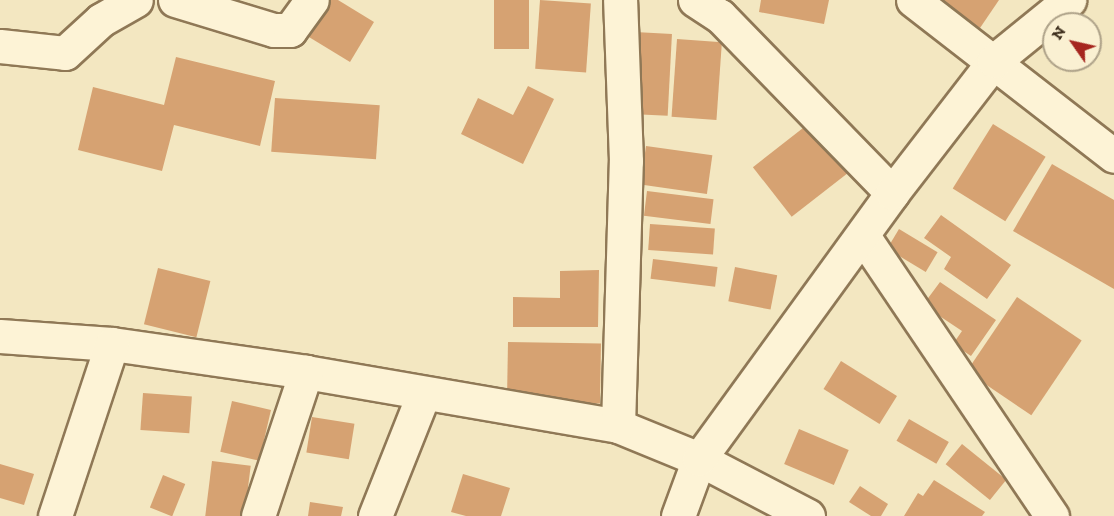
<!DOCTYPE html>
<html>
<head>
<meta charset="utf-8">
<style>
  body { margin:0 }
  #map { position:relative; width:1114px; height:516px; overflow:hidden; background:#f3e7c1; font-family:"Zilla Slab",serif }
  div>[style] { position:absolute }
  .building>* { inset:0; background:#d6a272; transform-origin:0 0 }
  .roads { filter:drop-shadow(2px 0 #8f7856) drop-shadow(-2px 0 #8f7856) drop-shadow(0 2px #8f7856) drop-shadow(0 -2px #8f7856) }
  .minor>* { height:33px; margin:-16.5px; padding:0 16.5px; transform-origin:16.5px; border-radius:16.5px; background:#fdf3d6 }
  span { translate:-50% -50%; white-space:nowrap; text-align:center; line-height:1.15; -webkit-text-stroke:6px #faf0d2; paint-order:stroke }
  .north { position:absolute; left:1042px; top:12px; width:60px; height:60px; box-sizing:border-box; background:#faf0d2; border:2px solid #aea289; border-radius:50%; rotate:304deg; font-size:16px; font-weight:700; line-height:24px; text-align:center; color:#3d2e1c }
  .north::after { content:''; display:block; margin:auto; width:21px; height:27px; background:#a6261f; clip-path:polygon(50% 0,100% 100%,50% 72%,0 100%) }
</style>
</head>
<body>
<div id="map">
  <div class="building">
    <div style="clip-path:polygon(325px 0,338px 0,374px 22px,350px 62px,304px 34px)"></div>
    <div style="left:494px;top:0;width:35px;height:49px"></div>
    <div style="left:540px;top:0;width:51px;height:69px;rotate:4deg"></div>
    <div style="clip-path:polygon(761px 0,829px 0,824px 24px,759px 12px)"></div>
    <div style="clip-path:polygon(937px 0,999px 0,980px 28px)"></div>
    <div style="left:635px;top:32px;width:37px;height:82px;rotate:3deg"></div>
    <div style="left:677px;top:39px;width:45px;height:78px;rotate:4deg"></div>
    <div style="clip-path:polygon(176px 57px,275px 81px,260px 146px,174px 125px,162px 171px,78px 150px,93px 87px,164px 105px)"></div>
    <div style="clip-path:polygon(528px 86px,554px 99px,523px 164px,461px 134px,478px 98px,513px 115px)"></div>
    <div style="left:275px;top:98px;width:105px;height:54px;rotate:4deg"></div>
    <div style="left:812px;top:121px;width:63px;height:75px;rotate:52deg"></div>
    <div style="left:993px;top:124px;width:62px;height:76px;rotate:32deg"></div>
    <div style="left:646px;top:146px;width:67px;height:39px;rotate:8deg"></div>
    <div style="clip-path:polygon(1052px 164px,1114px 200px,1114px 289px,1013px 231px)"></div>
    <div style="left:647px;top:191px;width:67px;height:25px;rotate:7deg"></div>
    <div style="clip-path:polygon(941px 215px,1011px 265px,987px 299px,944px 269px,951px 257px,924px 238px)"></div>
    <div style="left:650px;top:224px;width:65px;height:26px;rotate:4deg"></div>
    <div style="left:899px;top:229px;width:45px;height:23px;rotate:31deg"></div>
    <div style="left:653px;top:259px;width:65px;height:20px;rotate:7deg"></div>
    <div style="left:735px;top:267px;width:43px;height:35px;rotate:11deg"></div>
    <div style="left:158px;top:268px;width:54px;height:58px;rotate:14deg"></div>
    <div style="clip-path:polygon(599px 270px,598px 327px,513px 327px,513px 297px,560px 298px,560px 271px)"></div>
    <div style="clip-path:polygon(940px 282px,996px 320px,971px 356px,953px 344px,962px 331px,923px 305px)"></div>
    <div style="left:1017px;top:297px;width:78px;height:90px;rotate:34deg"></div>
    <div style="left:508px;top:342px;width:93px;height:60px;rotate:1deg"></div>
    <div style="left:841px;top:361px;width:66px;height:33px;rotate:32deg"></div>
    <div style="left:143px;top:393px;width:49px;height:37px;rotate:4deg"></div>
    <div style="left:232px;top:401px;width:40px;height:52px;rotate:13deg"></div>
    <div style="left:312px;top:417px;width:43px;height:36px;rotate:9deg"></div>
    <div style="left:909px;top:419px;width:46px;height:25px;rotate:30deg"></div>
    <div style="left:799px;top:429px;width:54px;height:38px;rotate:23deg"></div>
    <div style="left:962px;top:444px;width:57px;height:26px;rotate:39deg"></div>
    <div style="left:212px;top:461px;width:39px;height:56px;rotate:7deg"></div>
    <div style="clip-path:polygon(0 464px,34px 474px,24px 505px,0 498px)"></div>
    <div style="clip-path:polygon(463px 474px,510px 488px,501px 516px,466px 516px,451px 512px)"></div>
    <div style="left:163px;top:475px;width:24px;height:35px;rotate:22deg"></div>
    <div style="clip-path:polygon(934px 480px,985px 512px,982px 516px,904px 516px,918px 493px,923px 496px)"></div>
    <div style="clip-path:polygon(860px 486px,888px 504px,881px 516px,871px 516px,849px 502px)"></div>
    <div style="clip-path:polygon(310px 502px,343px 507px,341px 516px,308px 516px)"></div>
  </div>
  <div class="roads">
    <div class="minor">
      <div style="left:175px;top:0;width:103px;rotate:16.9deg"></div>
      <div style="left:274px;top:30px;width:16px"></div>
      <div style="left:290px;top:30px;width:37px;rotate:-54deg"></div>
      <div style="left:695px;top:0;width:30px;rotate:33deg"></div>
      <div style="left:720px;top:16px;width:247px;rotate:45.8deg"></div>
      <div style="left:913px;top:0;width:254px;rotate:37.8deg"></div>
      <div style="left:0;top:46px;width:65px;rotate:6.1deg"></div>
      <div style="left:65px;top:53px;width:49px;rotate:-42.5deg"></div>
      <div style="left:101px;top:20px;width:40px;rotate:-29.7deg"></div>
      <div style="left:863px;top:236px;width:338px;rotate:56deg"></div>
      <div style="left:0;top:336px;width:112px;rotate:4.1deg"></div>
      <div style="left:112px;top:344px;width:196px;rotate:8.2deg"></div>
      <div style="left:306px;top:372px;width:317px;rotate:9.8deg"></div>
      <div style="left:618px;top:426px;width:87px;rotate:22.2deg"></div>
      <div style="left:699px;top:459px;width:123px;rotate:27.6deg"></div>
      <div style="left:618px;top:426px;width:265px;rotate:-88.3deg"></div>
      <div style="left:626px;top:161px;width:161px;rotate:-92.1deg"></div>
      <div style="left:55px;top:516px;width:181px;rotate:-71.7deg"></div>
      <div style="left:258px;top:516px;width:152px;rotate:-71.6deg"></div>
      <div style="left:375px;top:516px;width:132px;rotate:-68.3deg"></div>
      <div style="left:678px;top:516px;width:61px;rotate:-69.8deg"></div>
      <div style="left:699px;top:459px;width:329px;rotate:-54deg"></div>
      <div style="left:892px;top:193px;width:167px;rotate:-52.3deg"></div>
      <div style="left:994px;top:61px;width:97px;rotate:-39.1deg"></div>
    </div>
  </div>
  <div class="north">N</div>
</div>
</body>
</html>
